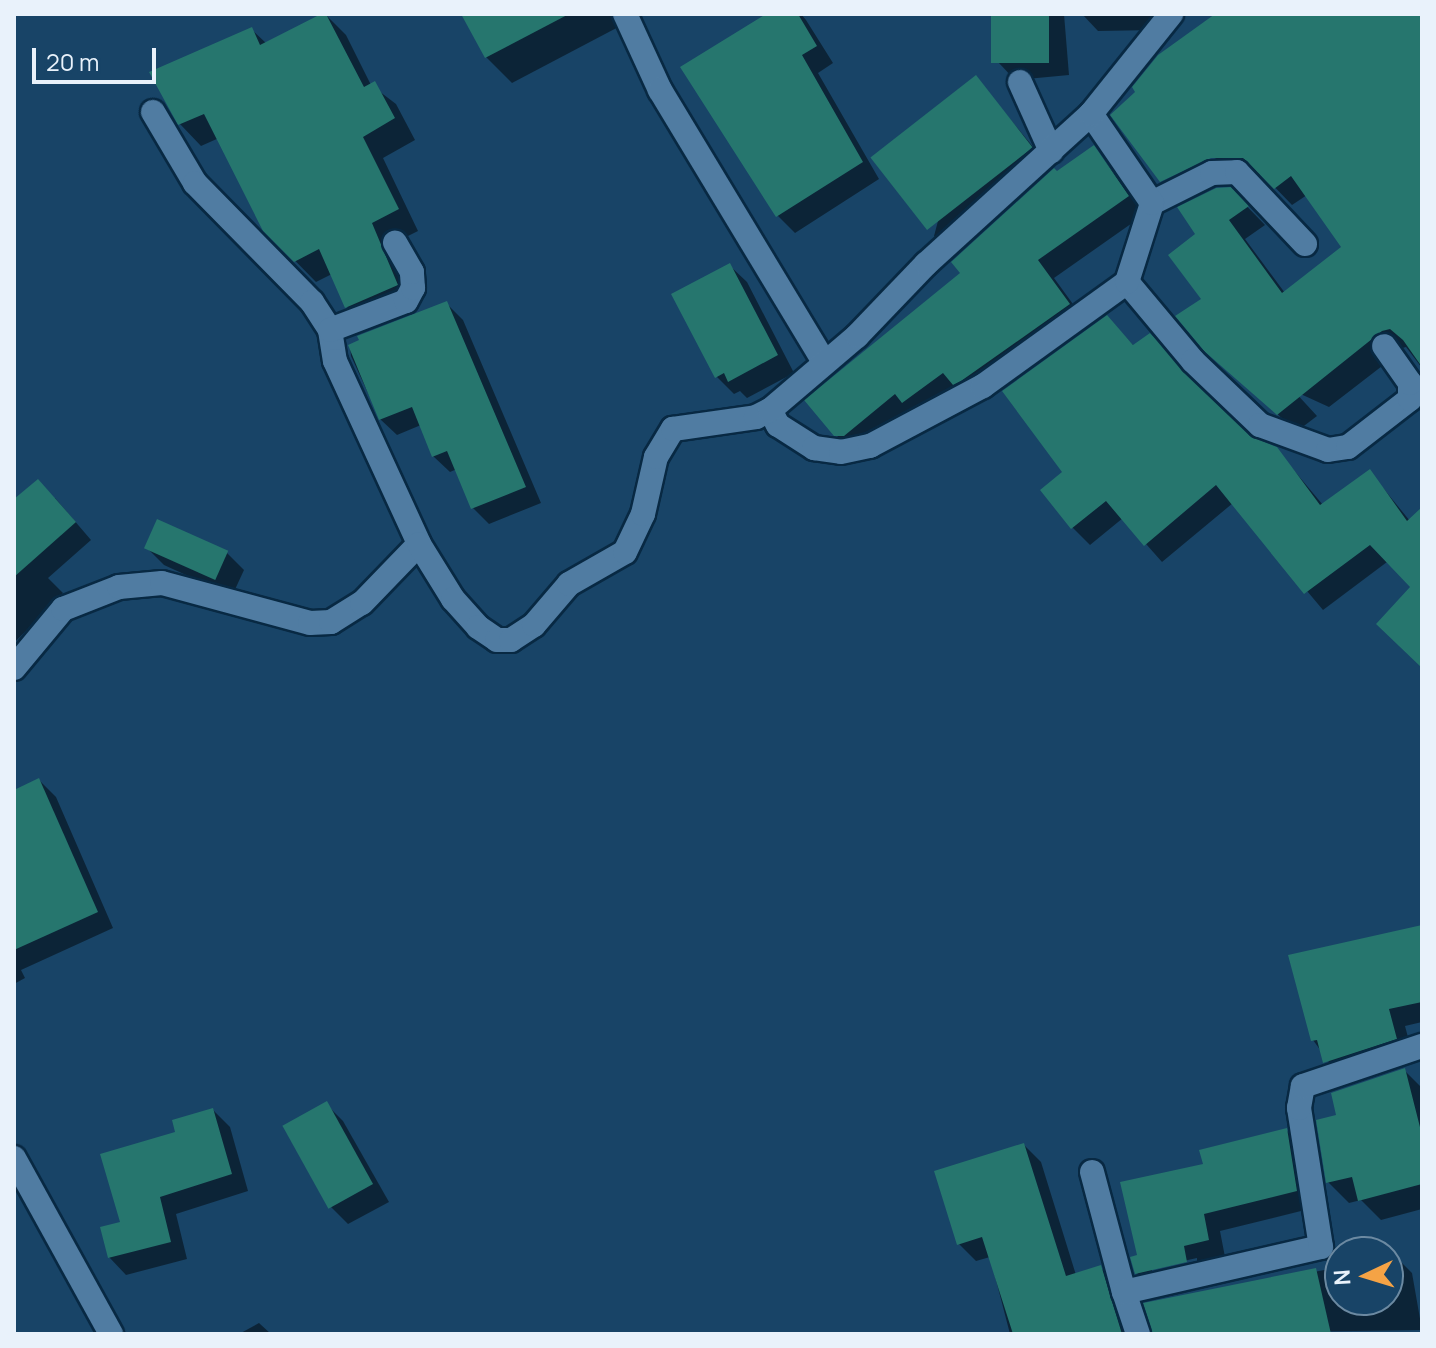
<!DOCTYPE html>
<html>
<head>
<meta charset="utf-8">
<style>
  body { margin:0 }
  #map { position:relative; width:1436px; height:1348px; overflow:hidden; background:#184467; font-family:Manrope,sans-serif }
  div>[style] { position:absolute }
  .shadow>* { inset:0; background:#0007 }
  .building>* { inset:0; background:#26766e; transform-origin:0 0 }
  .roads { filter:drop-shadow(2px 0 #082943) drop-shadow(-2px 0 #082943) drop-shadow(0 2px #082943) drop-shadow(0 -2px #082943) }
  .minor>* { height:24px; margin:-12px; padding:0 12px; transform-origin:12px; border-radius:12px; background:#507ca2 }
  span { translate:-50% -50%; white-space:nowrap; text-align:center; line-height:1.15; -webkit-text-stroke:6px #184467; paint-order:stroke }
  .frame { position:absolute; inset:0; border:16px solid #e9f2fb; pointer-events:none }
  .north { position:absolute; left:1324px; top:1236px; width:80px; height:80px; box-sizing:border-box; background:#184467; border:2px solid #6c8aa2; border-radius:50%; rotate:266deg; font-size:22px; font-weight:700; line-height:32px; text-align:center; color:#e9f2fb }
  .north::after { content:''; display:block; margin:auto; width:28px; height:36px; background:#f5a345; clip-path:polygon(50% 0,100% 100%,50% 72%,0 100%) }
  .scale { position:absolute; left:32px; top:48px; width:124px; height:36px; box-sizing:border-box; border:4px solid #e9f2fb; border-top:0; padding-left:10px; font-size:24px; line-height:28px; white-space:nowrap; color:#e9f2fb; -webkit-text-stroke:6px #184467; paint-order:stroke }
</style>
</head>
<body>
<div id="map">
  <div class="shadow">
    <div style="clip-path:polygon(325px 14px,346px 35px,371px 85px,396px 104px,415px 140px,383px 158px,418px 231px,392px 244px,418px 306px,368px 328px,347px 307px,332px 274px,316px 282px,265px 230px,219px 138px,201px 146px,180px 124px,152px 73px,252px 30px,267px 44px)"></div>
    <div style="clip-path:polygon(464px 14px,621px 14px,626px 23px,512px 83px,486px 57px)"></div>
    <div style="clip-path:polygon(770px 14px,801px 14px,806px 20px,833px 63px,818px 73px,879px 179px,795px 233px,778px 216px,683px 67px)"></div>
    <div style="clip-path:polygon(993px 14px,1064px 14px,1069px 75px,1015px 80px,998px 62px)"></div>
    <div style="clip-path:polygon(1082px 14px,1155px 14px,1155px 30px,1098px 31px)"></div>
    <div style="clip-path:polygon(1218px 14px,1422px 14px,1422px 368px,1406px 347px,1392px 351px,1386px 363px,1329px 407px,1294px 391px,1317px 416px,1296px 432px,1178px 317px,1204px 299px,1198px 234px,1230px 189px,1265px 225px,1245px 239px,1285px 293px,1344px 248px,1307px 195px,1292px 205px,1263px 175px,1230px 175px,1179px 199px,1163px 183px,1221px 156px)"></div>
    <div style="clip-path:polygon(976px 78px,1048px 165px,951px 253px,934px 236px)"></div>
    <div style="clip-path:polygon(1094px 147px,1145px 214px,1054px 278px,1086px 322px,853px 452px,835px 434px,962px 273px,1057px 173px)"></div>
    <div style="clip-path:polygon(729px 265px,747px 282px,794px 373px,747px 398px,740px 391px,734px 394px,717px 377px)"></div>
    <div style="clip-path:polygon(446px 303px,463px 320px,541px 503px,489px 524px,473px 508px,457px 469px,450px 472px,433px 456px,421px 425px,397px 435px,380px 419px,351px 356px,350px 346px)"></div>
    <div style="clip-path:polygon(1107px 317px,1134px 346px,1249px 438px,1276px 449px,1323px 505px,1370px 472px,1410px 521px,1422px 524px,1422px 666px,1413px 587px,1387px 562px,1323px 610px,1233px 503px,1162px 562px,1123px 518px,1090px 545px,1073px 528px,1043px 490px,1065px 473px)"></div>
    <div style="clip-path:polygon(55px 498px,91px 540px,48px 578px,63px 593px,14px 643px,14px 502px)"></div>
    <div style="clip-path:polygon(147px 548px,227px 553px,244px 570px,232px 596px,164px 565px)"></div>
    <div style="clip-path:polygon(39px 780px,56px 797px,113px 928px,21px 970px,25px 978px,14px 984px,14px 793px)"></div>
    <div style="clip-path:polygon(1422px 926px,1422px 1022px,1405px 1026px,1413px 1056px,1342px 1080px,1313px 1040px)"></div>
    <div style="clip-path:polygon(1404px 1070px,1422px 1088px,1422px 1209px,1381px 1220px,1361px 1200px,1349px 1203px,1328px 1182px,1339px 1117px)"></div>
    <div style="clip-path:polygon(326px 1104px,343px 1121px,389px 1202px,348px 1224px,331px 1207px,286px 1126px)"></div>
    <div style="clip-path:polygon(213px 1110px,230px 1127px,248px 1191px,176px 1214px,187px 1259px,126px 1275px,109px 1257px,122px 1223px,178px 1133px)"></div>
    <div style="clip-path:polygon(evenodd,1286px 1130px,1303px 1147px,1313px 1208px,1220px 1231px,1225px 1257px,1154px 1290px,1137px 1273px,1139px 1256px,1206px 1165px,1286px 1130px,1197px 1258px,1197px 1262px,1152px 1272px,1152px 1268px,1197px 1258px)"></div>
    <div style="clip-path:polygon(1024px 1145px,1041px 1162px,1076px 1275px,1101px 1268px,1118px 1285px,1133px 1334px,1010px 1334px,990px 1257px,976px 1261px,959px 1244px)"></div>
    <div style="clip-path:polygon(1395px 1256px,1412px 1273px,1422px 1330px,1154px 1334px,1146px 1304px,1340px 1267px,1340px 1300px,1388px 1300px,1388px 1257px)"></div>
    <div style="clip-path:polygon(259px 1323px,271px 1334px,239px 1334px)"></div>
  </div>
  <div class="building">
    <div style="clip-path:polygon(321px 14px,326px 14px,364px 87px,375px 81px,395px 118px,363px 137px,399px 209px,372px 223px,398px 285px,345px 308px,319px 249px,294px 262px,263px 231px,204px 114px,178px 125px,149px 72px,252px 27px,260px 45px)"></div>
    <div style="clip-path:polygon(461px 14px,569px 14px,485px 58px)"></div>
    <div style="clip-path:polygon(766px 14px,798px 14px,817px 46px,802px 55px,863px 162px,776px 217px,680px 67px)"></div>
    <div style="left:991px;top:14px;width:58px;height:49px"></div>
    <div style="clip-path:polygon(1215px 14px,1422px 14px,1422px 367px,1403px 340px,1390px 329px,1382px 331px,1277px 415px,1204px 351px,1175px 316px,1201px 299px,1168px 255px,1195px 234px,1177px 207px,1216px 188px,1231px 187px,1249px 206px,1229px 220px,1282px 293px,1341px 247px,1291px 176px,1274px 189px,1243px 158px,1211px 158px,1160px 182px,1110px 115px,1135px 92px,1132px 87px,1158px 55px)"></div>
    <div style="left:976px;top:75px;width:92px;height:134px;rotate:52deg"></div>
    <div style="clip-path:polygon(1094px 145px,1129px 196px,1038px 260px,1070px 304px,961px 381px,953px 385px,943px 373px,902px 403px,895px 394px,844px 436px,834px 436px,804px 400px,960px 273px,951px 262px,1054px 168px,1057px 171px)"></div>
    <div style="clip-path:polygon(730px 263px,778px 355px,728px 382px,724px 373px,715px 378px,671px 294px)"></div>
    <div style="clip-path:polygon(447px 301px,526px 487px,471px 509px,447px 451px,432px 457px,412px 407px,379px 420px,348px 345px,359px 340px,357px 336px)"></div>
    <div style="clip-path:polygon(1107px 315px,1133px 345px,1150px 333px,1250px 436px,1277px 447px,1320px 505px,1370px 469px,1407px 521px,1422px 507px,1422px 668px,1376px 624px,1410px 587px,1370px 545px,1304px 594px,1216px 485px,1144px 546px,1106px 501px,1071px 529px,1040px 490px,1062px 472px,1002px 391px)"></div>
    <div style="clip-path:polygon(38px 479px,76px 522px,14px 577px,14px 499px)"></div>
    <div style="left:157px;top:519px;width:78px;height:32px;rotate:24deg"></div>
    <div style="clip-path:polygon(39px 778px,98px 912px,14px 950px,14px 790px)"></div>
    <div style="clip-path:polygon(1422px 925px,1422px 1002px,1389px 1009px,1397px 1039px,1323px 1063px,1317px 1040px,1311px 1041px,1288px 955px)"></div>
    <div style="clip-path:polygon(1405px 1068px,1422px 1135px,1422px 1184px,1358px 1201px,1352px 1177px,1326px 1183px,1316px 1120px,1336px 1115px,1331px 1093px)"></div>
    <div style="left:327px;top:1101px;width:95px;height:51px;rotate:61deg"></div>
    <div style="clip-path:polygon(213px 1108px,232px 1174px,160px 1197px,171px 1242px,108px 1258px,100px 1227px,120px 1222px,100px 1154px,175px 1132px,172px 1120px)"></div>
    <div style="clip-path:polygon(1287px 1128px,1297px 1191px,1204px 1214px,1209px 1240px,1184px 1246px,1187px 1262px,1135px 1274px,1130px 1257px,1137px 1255px,1120px 1182px,1203px 1164px,1199px 1150px)"></div>
    <div style="clip-path:polygon(1024px 1143px,1066px 1276px,1101px 1265px,1122px 1334px,1013px 1334px,982px 1237px,957px 1245px,934px 1171px)"></div>
    <div style="clip-path:polygon(1316px 1268px,1331px 1334px,1153px 1334px,1143px 1303px)"></div>
  </div>
  <div class="roads">
    <div class="minor">
      <div style="left:625px;top:14px;width:84px;rotate:65.3deg"></div>
      <div style="left:660px;top:90px;width:318px;rotate:58.9deg"></div>
      <div style="left:1020px;top:82px;width:76px;rotate:65.8deg"></div>
      <div style="left:153px;top:112px;width:82px;rotate:59.4deg"></div>
      <div style="left:195px;top:183px;width:167px;rotate:45.5deg"></div>
      <div style="left:312px;top:302px;width:33px;rotate:57deg"></div>
      <div style="left:330px;top:330px;width:31px;rotate:81deg"></div>
      <div style="left:335px;top:361px;width:201px;rotate:65.3deg"></div>
      <div style="left:1152px;top:203px;width:67px;rotate:-26.6deg"></div>
      <div style="left:1212px;top:173px;width:25px;rotate:-2deg"></div>
      <div style="left:1237px;top:172px;width:99px;rotate:46.6deg"></div>
      <div style="left:1127px;top:282px;width:103px;rotate:50.1deg"></div>
      <div style="left:1193px;top:361px;width:93px;rotate:43.7deg"></div>
      <div style="left:1260px;top:425px;width:72px;rotate:20.2deg"></div>
      <div style="left:1328px;top:450px;width:20px;rotate:-9deg"></div>
      <div style="left:1348px;top:447px;width:78px;rotate:-37.7deg"></div>
      <div style="left:1410px;top:399px;width:16px;rotate:-90deg"></div>
      <div style="left:1410px;top:383px;width:45px;rotate:-125.1deg"></div>
      <div style="left:330px;top:330px;width:81px;rotate:-20.9deg"></div>
      <div style="left:406px;top:301px;width:15px;rotate:-62deg"></div>
      <div style="left:413px;top:288px;width:16px;rotate:-94deg"></div>
      <div style="left:412px;top:272px;width:34px;rotate:-120deg"></div>
      <div style="left:770px;top:410px;width:17px;rotate:62deg"></div>
      <div style="left:778px;top:425px;width:43px;rotate:32.6deg"></div>
      <div style="left:814px;top:448px;width:27px;rotate:8deg"></div>
      <div style="left:841px;top:452px;width:30px;rotate:-12deg"></div>
      <div style="left:870px;top:446px;width:128px;rotate:-28deg"></div>
      <div style="left:983px;top:386px;width:178px;rotate:-35.8deg"></div>
      <div style="left:1127px;top:282px;width:83px;rotate:-72.4deg"></div>
      <div style="left:1152px;top:203px;width:108px;rotate:-124.4deg"></div>
      <div style="left:14px;top:668px;width:77px;rotate:-50.3deg"></div>
      <div style="left:63px;top:609px;width:60px;rotate:-21.4deg"></div>
      <div style="left:119px;top:587px;width:43px;rotate:-5.3deg"></div>
      <div style="left:162px;top:583px;width:153px;rotate:15.1deg"></div>
      <div style="left:310px;top:623px;width:21px;rotate:-3deg"></div>
      <div style="left:331px;top:622px;width:36px;rotate:-32deg"></div>
      <div style="left:362px;top:603px;width:82px;rotate:-46deg"></div>
      <div style="left:419px;top:544px;width:65px;rotate:58.3deg"></div>
      <div style="left:453px;top:599px;width:38px;rotate:48deg"></div>
      <div style="left:478px;top:627px;width:23px;rotate:34deg"></div>
      <div style="left:497px;top:640px;width:14px"></div>
      <div style="left:511px;top:640px;width:27px;rotate:-33deg"></div>
      <div style="left:534px;top:625px;width:54px;rotate:-49.5deg"></div>
      <div style="left:569px;top:584px;width:64px;rotate:-29.7deg"></div>
      <div style="left:625px;top:552px;width:42px;rotate:-64.7deg"></div>
      <div style="left:643px;top:514px;width:58px;rotate:-77.2deg"></div>
      <div style="left:656px;top:457px;width:33px;rotate:-59deg"></div>
      <div style="left:673px;top:429px;width:84px;rotate:-8.2deg"></div>
      <div style="left:756px;top:417px;width:16px;rotate:-27deg"></div>
      <div style="left:770px;top:410px;width:114px;rotate:-40.4deg"></div>
      <div style="left:857px;top:336px;width:100px;rotate:-46.2deg"></div>
      <div style="left:926px;top:264px;width:223px;rotate:-42.3deg"></div>
      <div style="left:1091px;top:114px;width:128px;rotate:-51.3deg"></div>
      <div style="left:14px;top:1158px;width:201px;rotate:61.1deg"></div>
      <div style="left:1092px;top:1172px;width:124px;rotate:75.1deg"></div>
      <div style="left:1138px;top:1334px;width:44px;rotate:-108.4deg"></div>
      <div style="left:1124px;top:1292px;width:202px;rotate:-12.9deg"></div>
      <div style="left:1321px;top:1247px;width:141px;rotate:-99deg"></div>
      <div style="left:1299px;top:1108px;width:22px;rotate:-80deg"></div>
      <div style="left:1303px;top:1086px;width:126px;rotate:-18.6deg"></div>
    </div>
  </div>
  <div class="frame"></div>
  <div class="north">N</div>
  <div class="scale">20 m</div>
</div>
</body>
</html>
